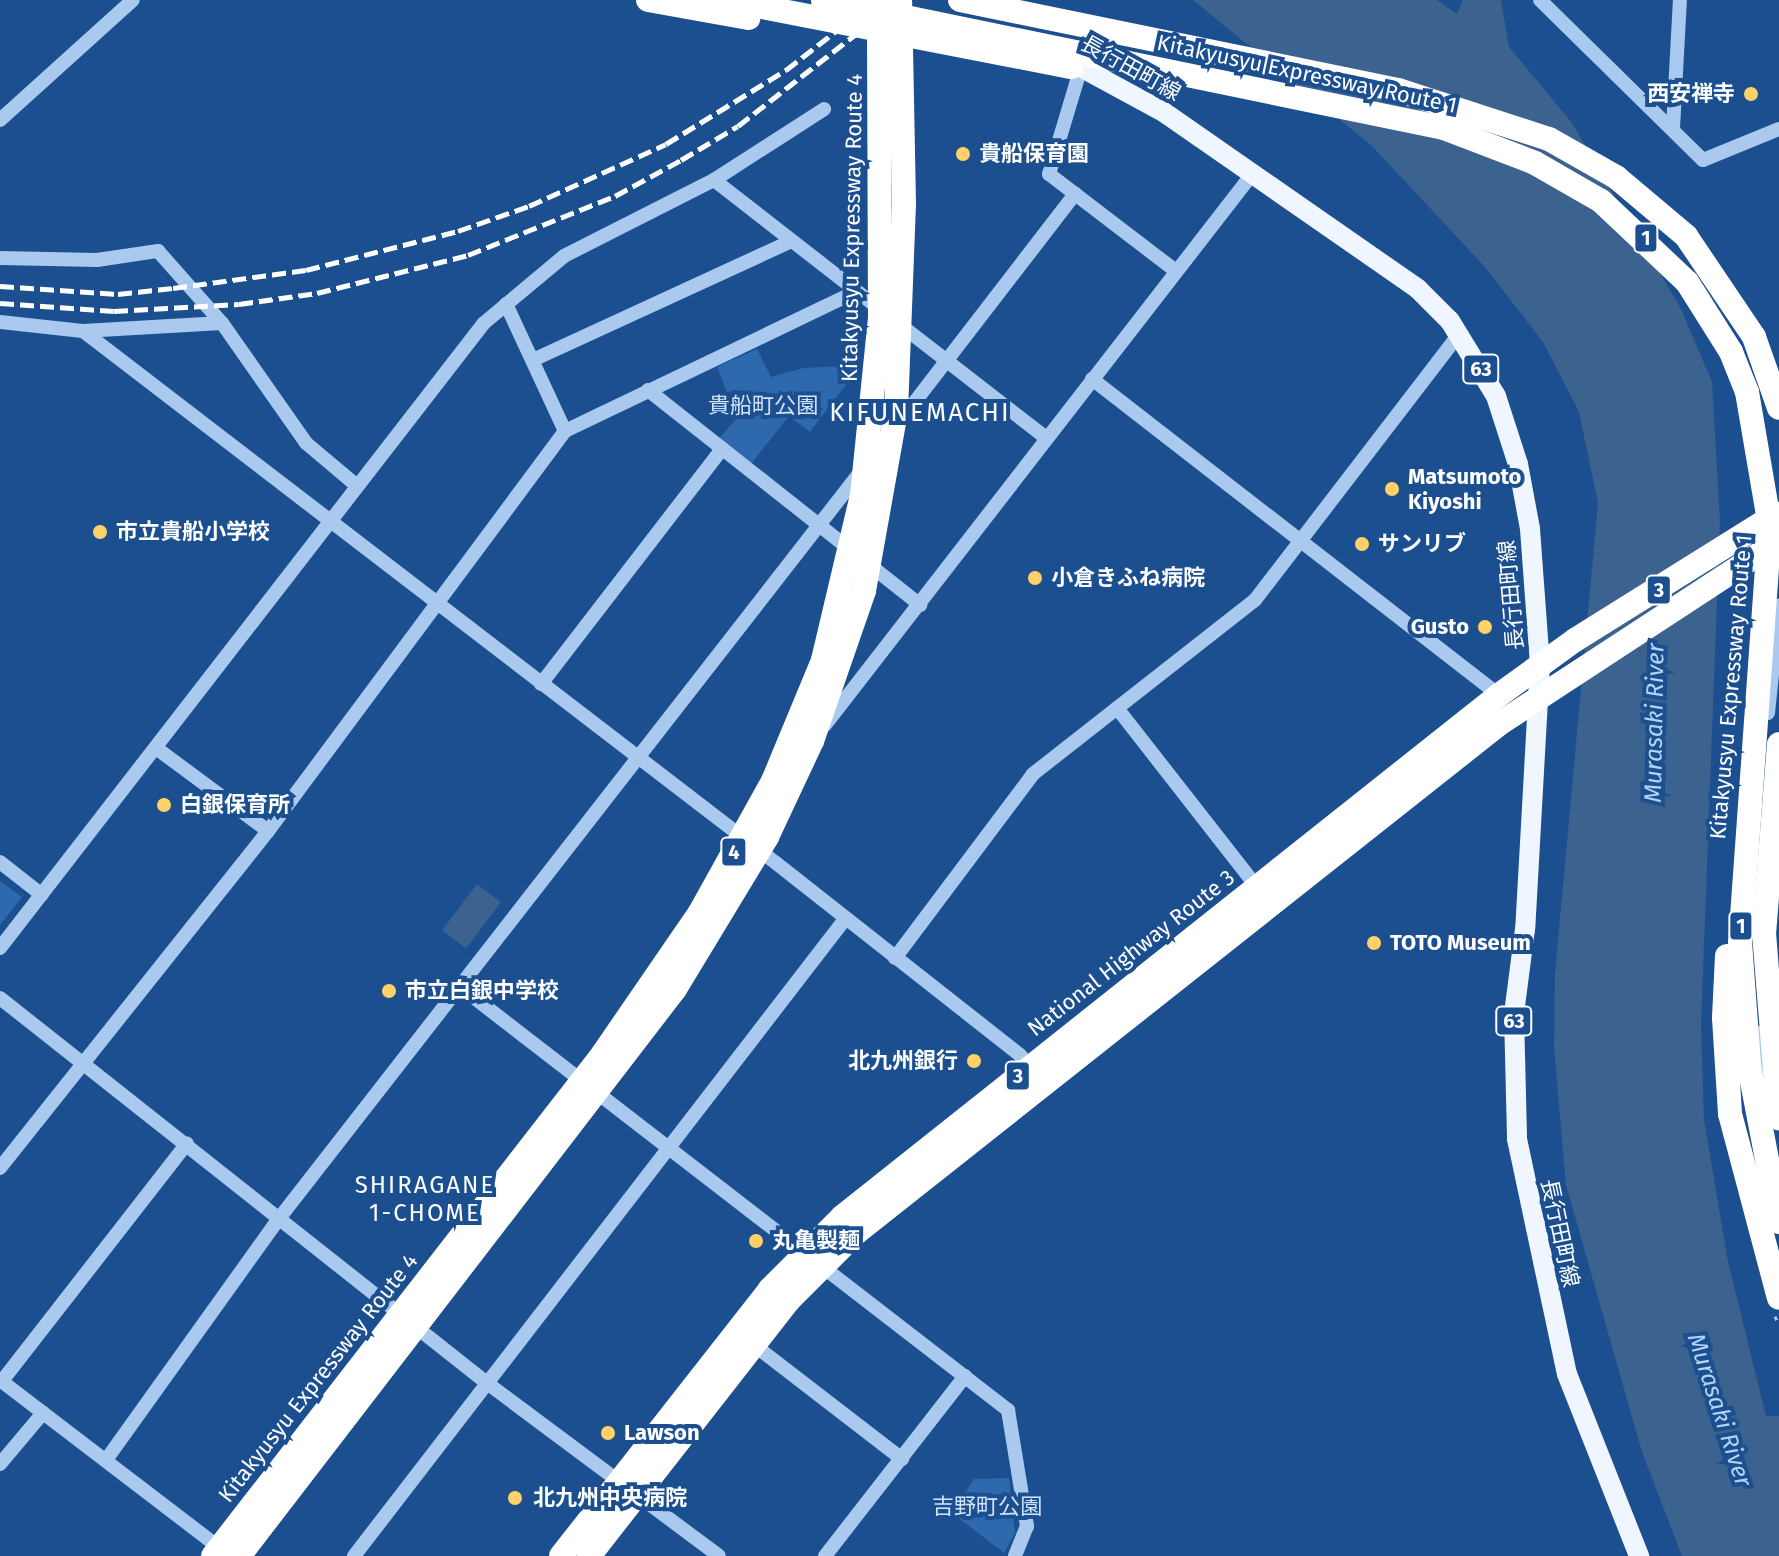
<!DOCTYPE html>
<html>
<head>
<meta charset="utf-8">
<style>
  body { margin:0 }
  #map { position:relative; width:1779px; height:1556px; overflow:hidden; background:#1b4f8f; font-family:"Fira Sans","Noto Sans JP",sans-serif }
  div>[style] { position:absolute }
  .green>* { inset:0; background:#2e69ad }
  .water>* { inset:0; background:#3c6290; transform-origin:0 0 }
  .path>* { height:3px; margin-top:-1.5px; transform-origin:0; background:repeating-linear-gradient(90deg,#a9c9ee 0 4px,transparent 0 10px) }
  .minor>* { height:14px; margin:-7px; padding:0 7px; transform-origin:7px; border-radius:7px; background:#a9c9ee }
  .major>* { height:20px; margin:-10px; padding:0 10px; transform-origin:10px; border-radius:10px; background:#f0f6ff }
  .highway>* { height:24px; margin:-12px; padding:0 12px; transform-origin:12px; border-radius:12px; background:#fff }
  .rail>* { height:5px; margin-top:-2.5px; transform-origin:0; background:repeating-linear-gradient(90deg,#fff 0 14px,transparent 0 20px) }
  .dots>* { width:22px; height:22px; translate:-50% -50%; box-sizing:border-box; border:4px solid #1b4f8f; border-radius:50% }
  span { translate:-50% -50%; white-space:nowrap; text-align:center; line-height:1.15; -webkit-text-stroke:8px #1b4f8f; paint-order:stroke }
  .shield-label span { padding:2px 6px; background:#1b4f8f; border:2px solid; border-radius:6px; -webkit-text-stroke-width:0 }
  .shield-label { font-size:20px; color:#fff; font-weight:700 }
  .street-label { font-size:22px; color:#fff }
  .poi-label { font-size:22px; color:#fff; font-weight:700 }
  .right { translate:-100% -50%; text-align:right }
  .left { translate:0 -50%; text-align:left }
  .park-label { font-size:22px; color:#cfe3fa }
  .water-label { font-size:24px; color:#b5d3f5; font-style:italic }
  .neighbourhood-label { font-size:24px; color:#fff; letter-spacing:2px }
  .quarter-label { font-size:26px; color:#fff; letter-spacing:2px }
</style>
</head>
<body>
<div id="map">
  <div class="green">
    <div style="clip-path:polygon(757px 349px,771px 377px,803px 368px,861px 365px,810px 432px,789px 416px,751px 464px,718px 440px,737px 418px,717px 367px)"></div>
    <div style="clip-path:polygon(0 881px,22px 897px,0 925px)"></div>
    <div style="clip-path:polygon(1009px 1478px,1015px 1533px,1004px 1553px,952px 1513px,974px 1479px)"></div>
  </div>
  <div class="water">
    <div style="clip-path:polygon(1193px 0,1437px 0,1457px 14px,1463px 0,1501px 0,1509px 47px,1572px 123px,1681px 309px,1712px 382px,1720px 521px,1701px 1026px,1704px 1120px,1728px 1262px,1766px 1416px,1779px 1416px,1779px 1556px,1682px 1556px,1642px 1452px,1566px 1185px,1554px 1048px,1555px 973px,1598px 503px,1579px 412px,1543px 342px,1484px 266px,1372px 146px)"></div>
    <div style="left:477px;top:884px;width:30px;height:58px;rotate:37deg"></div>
  </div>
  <div class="path">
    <div style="left:1775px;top:1316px;width:10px;rotate:66deg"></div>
  </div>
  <div class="minor">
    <div style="left:1540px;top:0;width:228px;rotate:44.5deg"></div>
    <div style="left:1703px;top:160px;width:82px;rotate:-22.2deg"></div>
    <div style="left:1082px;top:64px;width:115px;rotate:106.7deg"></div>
    <div style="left:1049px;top:174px;width:160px;rotate:37.4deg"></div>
    <div style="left:0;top:120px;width:179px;rotate:-42.1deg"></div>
    <div style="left:1673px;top:128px;width:128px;rotate:-86.9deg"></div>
    <div style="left:714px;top:180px;width:212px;rotate:37.9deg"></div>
    <div style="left:0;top:258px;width:97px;rotate:1.2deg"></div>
    <div style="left:97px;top:260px;width:62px;rotate:-8.4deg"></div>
    <div style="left:158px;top:251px;width:96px;rotate:48.4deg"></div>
    <div style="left:222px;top:323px;width:146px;rotate:55deg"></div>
    <div style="left:306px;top:443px;width:65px;rotate:40deg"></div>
    <div style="left:506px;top:304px;width:140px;rotate:65.1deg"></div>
    <div style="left:0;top:322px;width:83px;rotate:6.2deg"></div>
    <div style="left:83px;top:331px;width:874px;rotate:37.51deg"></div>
    <div style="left:776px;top:863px;width:310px;rotate:38.2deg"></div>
    <div style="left:1020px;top:1055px;width:23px;rotate:50deg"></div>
    <div style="left:898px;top:323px;width:187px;rotate:37.8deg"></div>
    <div style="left:83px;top:331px;width:139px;rotate:-3.3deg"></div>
    <div style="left:535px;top:359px;width:282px;rotate:-24.7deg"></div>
    <div style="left:1092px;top:379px;width:515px;rotate:37.83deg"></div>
    <div style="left:648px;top:390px;width:347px;rotate:38.3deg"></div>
    <div style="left:897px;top:425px;width:292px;rotate:-52.4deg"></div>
    <div style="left:541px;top:684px;width:297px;rotate:-52.4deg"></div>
    <div style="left:1117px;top:708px;width:227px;rotate:52deg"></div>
    <div style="left:1768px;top:713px;width:108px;rotate:-84.1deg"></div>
    <div style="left:825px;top:725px;width:698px;rotate:-52.21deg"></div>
    <div style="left:156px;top:748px;width:139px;rotate:36.5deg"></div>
    <div style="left:0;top:862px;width:53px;rotate:38.2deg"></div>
    <div style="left:0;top:948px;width:790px;rotate:-52.25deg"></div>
    <div style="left:484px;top:323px;width:104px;rotate:-39.9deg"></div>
    <div style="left:564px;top:256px;width:168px;rotate:-26.9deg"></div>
    <div style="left:714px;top:180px;width:131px;rotate:-32.8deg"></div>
    <div style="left:895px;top:958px;width:230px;rotate:-53.1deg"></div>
    <div style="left:1033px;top:774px;width:282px;rotate:-38.1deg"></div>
    <div style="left:1255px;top:600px;width:335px;rotate:-52.5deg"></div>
    <div style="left:459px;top:986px;width:694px;rotate:37.68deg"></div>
    <div style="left:1008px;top:1410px;width:118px;rotate:80.7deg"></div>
    <div style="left:1027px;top:1526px;width:32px;rotate:112deg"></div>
    <div style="left:0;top:998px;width:621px;rotate:38.33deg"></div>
    <div style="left:487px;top:1383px;width:289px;rotate:36.7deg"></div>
    <div style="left:1758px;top:1033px;width:64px;rotate:82.8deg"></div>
    <div style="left:0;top:1168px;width:431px;rotate:-51.5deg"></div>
    <div style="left:268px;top:831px;width:498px;rotate:-53.4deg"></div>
    <div style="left:565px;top:431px;width:324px;rotate:-25.6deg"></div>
    <div style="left:754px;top:1345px;width:187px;rotate:37.6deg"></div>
    <div style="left:0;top:1380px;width:283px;rotate:37.4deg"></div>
    <div style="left:2px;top:1381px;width:301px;rotate:-52.1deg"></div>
    <div style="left:106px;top:1460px;width:300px;rotate:-54.4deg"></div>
    <div style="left:281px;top:1216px;width:946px;rotate:-52.09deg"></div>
    <div style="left:0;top:1464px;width:67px;rotate:-49.9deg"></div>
    <div style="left:354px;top:1556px;width:804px;rotate:-52.37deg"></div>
    <div style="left:825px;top:1556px;width:228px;rotate:-52.1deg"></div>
  </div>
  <div class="major">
    <div style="left:1062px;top:57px;width:117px;rotate:28.5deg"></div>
    <div style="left:1165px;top:113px;width:308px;rotate:34.8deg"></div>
    <div style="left:1418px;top:289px;width:45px;rotate:45deg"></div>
    <div style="left:1450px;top:321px;width:88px;rotate:58.5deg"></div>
    <div style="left:1496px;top:396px;width:71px;rotate:72.1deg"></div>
    <div style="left:1518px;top:464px;width:66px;rotate:79.5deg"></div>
    <div style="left:1530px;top:529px;width:135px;rotate:85.8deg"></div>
    <div style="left:1540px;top:664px;width:265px;rotate:93.2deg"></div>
    <div style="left:1525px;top:929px;width:86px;rotate:97.4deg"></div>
    <div style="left:1514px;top:1014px;width:125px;rotate:88.6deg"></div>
    <div style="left:1517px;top:1139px;width:240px;rotate:78deg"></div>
    <div style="left:1567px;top:1374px;width:196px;rotate:68.4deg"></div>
  </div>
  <div class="highway">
    <div style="left:648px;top:0;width:102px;rotate:10.2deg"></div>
    <div style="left:726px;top:0;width:352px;rotate:11deg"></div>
    <div style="left:823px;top:0;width:634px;rotate:11.65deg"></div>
    <div style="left:1444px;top:128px;width:97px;rotate:21deg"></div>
    <div style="left:1535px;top:163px;width:76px;rotate:29.9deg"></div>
    <div style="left:1601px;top:201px;width:118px;rotate:43.3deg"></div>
    <div style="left:1687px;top:282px;width:83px;rotate:57.8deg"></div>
    <div style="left:1731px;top:352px;width:43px;rotate:68.2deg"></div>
    <div style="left:1747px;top:392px;width:136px;rotate:80.3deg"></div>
    <div style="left:1770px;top:526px;width:417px;rotate:94.1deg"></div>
    <div style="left:1740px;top:942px;width:124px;rotate:85.8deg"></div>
    <div style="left:1749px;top:1066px;width:159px;rotate:79.1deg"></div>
    <div style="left:960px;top:0;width:447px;rotate:11.6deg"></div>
    <div style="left:1398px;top:90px;width:159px;rotate:18deg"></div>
    <div style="left:1549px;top:139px;width:77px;rotate:29.6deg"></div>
    <div style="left:1616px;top:177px;width:92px;rotate:40.1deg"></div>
    <div style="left:1686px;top:236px;width:122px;rotate:56deg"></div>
    <div style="left:1754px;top:337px;width:75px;rotate:70.6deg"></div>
    <div style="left:1779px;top:744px;width:190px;rotate:94.5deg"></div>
    <div style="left:1764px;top:933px;width:186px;rotate:85.4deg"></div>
    <div style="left:1727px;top:956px;width:62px;rotate:92.8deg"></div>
    <div style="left:1724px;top:1018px;width:96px;rotate:86.4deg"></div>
    <div style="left:1730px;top:1114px;width:190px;rotate:75.1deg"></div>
    <div style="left:213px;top:1556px;width:634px;rotate:-52.17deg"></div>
    <div style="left:602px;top:1055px;width:171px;rotate:-55.5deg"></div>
    <div style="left:699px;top:914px;width:152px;rotate:-60.9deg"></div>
    <div style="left:773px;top:781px;width:131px;rotate:-67.5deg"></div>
    <div style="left:823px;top:660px;width:170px;rotate:-76.7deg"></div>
    <div style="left:862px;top:495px;width:179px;rotate:-84.2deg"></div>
    <div style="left:880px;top:317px;width:317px;rotate:-90.2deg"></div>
    <div style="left:239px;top:1556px;width:715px;rotate:-52.44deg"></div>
    <div style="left:675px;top:989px;width:178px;rotate:-58.8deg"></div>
    <div style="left:767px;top:837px;width:106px;rotate:-64.9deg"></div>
    <div style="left:812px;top:741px;width:159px;rotate:-70.9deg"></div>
    <div style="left:864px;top:591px;width:182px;rotate:-79.9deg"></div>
    <div style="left:896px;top:412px;width:208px;rotate:-87.8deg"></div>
    <div style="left:904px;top:204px;width:202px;rotate:-91.1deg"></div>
    <div style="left:561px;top:1556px;width:339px;rotate:-51.9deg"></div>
    <div style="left:770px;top:1289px;width:102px;rotate:-45deg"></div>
    <div style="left:842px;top:1217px;width:839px;rotate:-38.47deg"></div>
    <div style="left:1499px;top:695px;width:94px;rotate:-35.9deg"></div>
    <div style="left:1575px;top:640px;width:238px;rotate:-32deg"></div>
    <div style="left:589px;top:1556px;width:325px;rotate:-52deg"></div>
    <div style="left:789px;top:1300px;width:96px;rotate:-45deg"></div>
    <div style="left:857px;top:1232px;width:819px;rotate:-38.35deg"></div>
    <div style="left:1499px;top:724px;width:332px;rotate:-33.2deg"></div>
  </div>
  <div class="rail">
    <div style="left:0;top:286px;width:118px;rotate:3.9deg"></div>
    <div style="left:118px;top:294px;width:55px;rotate:-6.2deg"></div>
    <div style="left:173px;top:288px;width:134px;rotate:-7.7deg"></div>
    <div style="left:306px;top:270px;width:157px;rotate:-14.4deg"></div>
    <div style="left:458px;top:231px;width:75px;rotate:-19.4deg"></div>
    <div style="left:529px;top:206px;width:150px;rotate:-24.3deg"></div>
    <div style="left:666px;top:144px;width:141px;rotate:-31.7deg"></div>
    <div style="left:786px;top:70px;width:114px;rotate:-37.9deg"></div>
    <div style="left:0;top:303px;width:114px;rotate:4deg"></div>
    <div style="left:114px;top:311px;width:125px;rotate:-3.2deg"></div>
    <div style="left:239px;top:304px;width:79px;rotate:-8deg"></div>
    <div style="left:317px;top:293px;width:156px;rotate:-14.1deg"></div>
    <div style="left:468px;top:255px;width:158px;rotate:-21.9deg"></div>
    <div style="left:615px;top:196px;width:75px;rotate:-28.6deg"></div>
    <div style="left:681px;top:160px;width:66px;rotate:-30.8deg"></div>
    <div style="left:738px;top:126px;width:204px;rotate:-38deg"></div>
  </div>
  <div class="dots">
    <div style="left:1751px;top:94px;background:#ffd166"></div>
    <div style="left:963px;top:154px;background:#ffd166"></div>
    <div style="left:1392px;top:489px;background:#ffd166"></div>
    <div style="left:100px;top:532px;background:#ffd166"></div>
    <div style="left:1362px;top:544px;background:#ffd166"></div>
    <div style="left:1035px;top:578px;background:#ffd166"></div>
    <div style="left:1485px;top:627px;background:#ffd166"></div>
    <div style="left:164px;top:805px;background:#ffd166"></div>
    <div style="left:1374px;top:943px;background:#ffd166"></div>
    <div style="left:389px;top:991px;background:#ffd166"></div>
    <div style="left:974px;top:1061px;background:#ffd166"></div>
    <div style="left:756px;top:1241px;background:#ffd166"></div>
    <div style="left:608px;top:1433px;background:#ffd166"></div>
    <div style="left:515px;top:1498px;background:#ffd166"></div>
  </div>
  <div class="shield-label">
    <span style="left:1646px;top:238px">1</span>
    <span style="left:1481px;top:369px">63</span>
    <span style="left:1659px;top:590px">3</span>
    <span style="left:734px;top:852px">4</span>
    <span style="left:1741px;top:926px">1</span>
    <span style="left:1514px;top:1021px">63</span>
    <span style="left:1018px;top:1076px">3</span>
  </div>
  <div class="street-label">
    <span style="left:1131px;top:68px;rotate:29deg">長行田町線</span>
    <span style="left:1307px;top:74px;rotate:12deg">Kitakyusyu Expressway Route 1</span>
    <span style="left:852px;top:228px;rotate:-89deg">Kitakyusyu Expressway Route 4</span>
    <span style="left:1511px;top:595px;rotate:-95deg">長行田町線</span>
    <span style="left:1731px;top:687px;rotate:-85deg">Kitakyusyu Expressway Route 1</span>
    <span style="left:1131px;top:953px;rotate:-38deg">National Highway Route 3</span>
    <span style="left:1560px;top:1233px;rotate:78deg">長行田町線</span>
    <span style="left:318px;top:1378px;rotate:-52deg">Kitakyusyu Expressway Route 4</span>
  </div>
  <div class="poi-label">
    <span class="right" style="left:1735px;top:94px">西安禅寺</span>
    <span class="left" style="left:979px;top:154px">貴船保育園</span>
    <span class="left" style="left:1408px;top:489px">Matsumoto<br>Kiyoshi</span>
    <span class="left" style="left:116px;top:532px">市立貴船小学校</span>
    <span class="left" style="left:1378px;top:544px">サンリブ</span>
    <span class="left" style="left:1051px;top:578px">小倉きふね病院</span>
    <span class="right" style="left:1469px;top:627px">Gusto</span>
    <span class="left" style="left:180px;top:805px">白銀保育所</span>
    <span class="left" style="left:1390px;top:943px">TOTO Museum</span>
    <span class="left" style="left:405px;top:991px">市立白銀中学校</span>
    <span class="right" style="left:958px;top:1061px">北九州銀行</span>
    <span class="left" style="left:772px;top:1241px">丸亀製麺</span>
    <span class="left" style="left:624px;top:1433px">Lawson</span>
    <span class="left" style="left:533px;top:1498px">北九州中央病院</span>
  </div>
  <div class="park-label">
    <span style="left:763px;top:406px">貴船町公園</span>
    <span style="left:987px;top:1507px">吉野町公園</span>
  </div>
  <div class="water-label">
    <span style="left:1655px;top:723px;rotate:-89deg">Murasaki River</span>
    <span style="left:1719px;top:1410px;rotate:72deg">Murasaki River</span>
  </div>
  <div class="neighbourhood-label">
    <span style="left:425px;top:1200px">SHIRAGANE<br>1-CHOME</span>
  </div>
  <div class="quarter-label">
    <span style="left:920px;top:413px">KIFUNEMACHI</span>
  </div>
</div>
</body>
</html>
